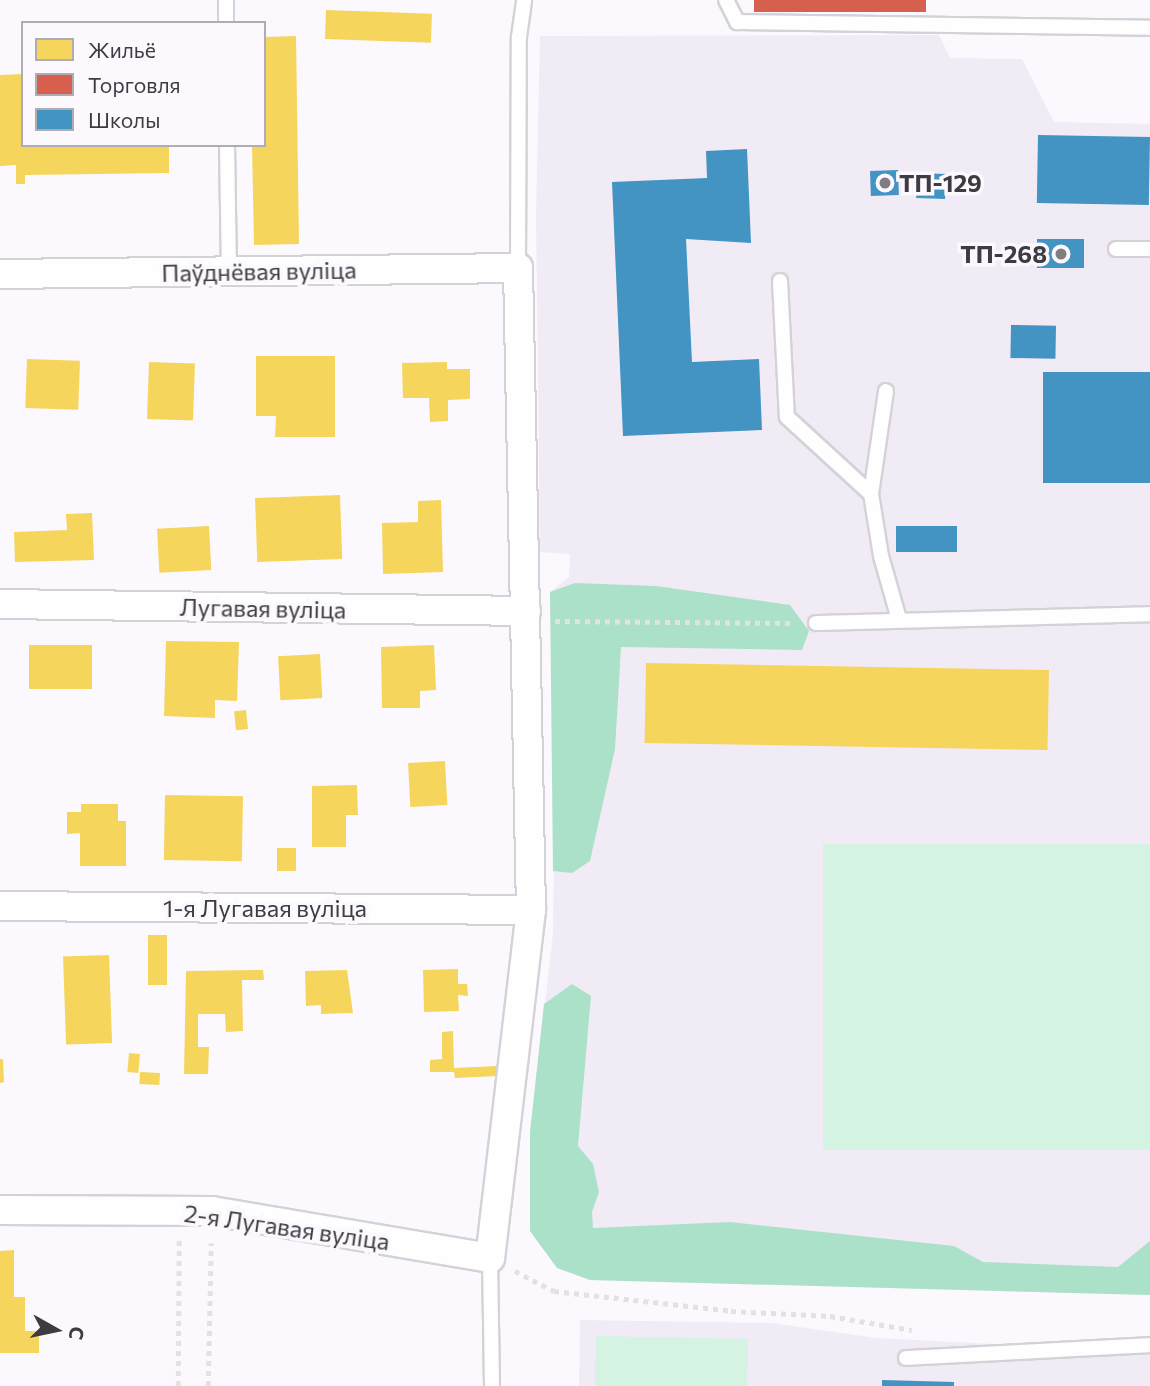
<!DOCTYPE html>
<html>
<head>
<meta charset="utf-8">
<style>
  body { margin:0 }
  #map { position:relative; width:1150px; height:1386px; overflow:hidden; background:#fbf9fd; font-family:Commissioner,sans-serif }
  div>[style] { position:absolute }
  .built>* { inset:0; background:#f1ebf5 }
  .green>* { inset:0; background:#d4f3e3; transform-origin:0 0 }
  .forest>* { inset:0; background:#abe1c8 }
  .homes>* { inset:0; background:#f6d55c; transform-origin:0 0 }
  .shops>* { inset:0; background:#d6604d; transform-origin:0 0 }
  .schools>* { inset:0; background:#4393c3; transform-origin:0 0 }
  .path>* { height:4.5px; margin-top:-2.25px; transform-origin:0; background:repeating-linear-gradient(90deg,#e2e2e3 0 5px,transparent 0 10px) }
  .roads { filter:drop-shadow(2px 0 #d5d2d7) drop-shadow(-2px 0 #d5d2d7) drop-shadow(0 2px #d5d2d7) drop-shadow(0 -2px #d5d2d7) }
  .lane>* { height:14px; margin:-7px; padding:0 7px; transform-origin:7px; border-radius:7px; background:#fefeff }
  .street>* { height:28px; margin:-14px; padding:0 14px; transform-origin:14px; border-radius:14px; background:#fefeff }
  .dots>* { width:19px; height:19px; translate:-50% -50%; box-sizing:border-box; border:4px solid #fbf8fe; border-radius:50% }
  span { translate:-50% -50%; white-space:nowrap; text-align:center; line-height:1.15; -webkit-text-stroke:7px #fbf8fe; paint-order:stroke }
  .poi-label { font-size:24px; color:#3f3c41; font-weight:700 }
  .left { translate:0 -50%; text-align:left }
  .right { translate:-100% -50%; text-align:right }
  .street-label { font-size:24px; color:#3f3c41 }
  .legend { position:absolute; left:21px; top:21px; width:245px; height:126px; box-sizing:border-box; background:#fbf8fe; border:2px solid #b0adb2; margin:0; padding:9px 12px; list-style:none; font-size:21px; color:#3f3c41 }
  .legend li { display:flex; align-items:center; gap:14px; height:35px }
  .legend b { width:35px; border:2px solid #b0adb2 }
  .north { position:absolute; left:21px; top:1295px; width:70px; height:70px; -webkit-text-stroke:5px #fbf8fe; paint-order:stroke; rotate:99deg; font-size:19px; font-weight:700; line-height:28px; text-align:center; color:#3f3c41 }
  .north::after { content:''; display:block; margin:auto; width:24px; height:32px; background:#3f3c41; clip-path:polygon(50% 0,100% 100%,50% 72%,0 100%) }
</style>
</head>
<body>
<div id="map">
  <div class="built">
    <div style="clip-path:polygon(939px 35px,950px 58px,1022px 59px,1054px 122px,1150px 124px,1150px 1295px,590px 1280px,557px 1268px,530px 1231px,530px 1132px,553px 934px,555px 763px,550px 592px,569px 577px,570px 554px,540px 552px,536px 216px,540px 36px)"></div>
    <div style="clip-path:polygon(580px 1320px,771px 1323px,876px 1338px,1150px 1352px,1150px 1386px,579px 1386px)"></div>
  </div>
  <div class="green">
    <div style="left:1150px;top:844px;width:306px;height:327px;rotate:90deg"></div>
    <div style="left:596px;top:1336px;width:152px;height:50px;rotate:1deg"></div>
  </div>
  <div class="forest">
    <div style="clip-path:polygon(575px 583px,656px 586px,790px 605px,809px 631px,802px 650px,621px 647px,615px 749px,590px 861px,572px 873px,553px 871px,550px 592px)"></div>
    <div style="clip-path:polygon(572px 984px,591px 996px,578px 1146px,593px 1164px,599px 1192px,592px 1212px,593px 1228px,730px 1222px,954px 1246px,983px 1262px,1118px 1267px,1150px 1241px,1150px 1295px,590px 1280px,557px 1268px,530px 1231px,530px 1132px,544px 1004px)"></div>
  </div>
  <div class="homes">
    <div style="left:326px;top:10px;width:106px;height:29px;rotate:2deg"></div>
    <div style="clip-path:polygon(296px 36px,299px 244px,254px 245px,252px 145px,264px 145px,264px 37px)"></div>
    <div style="clip-path:polygon(23px 74px,23px 145px,169px 145px,169px 173px,25px 175px,25px 184px,16px 184px,16px 165px,0 166px,0 75px)"></div>
    <div style="clip-path:polygon(256px 356px,335px 356px,335px 437px,275px 437px,276px 416px,256px 416px)"></div>
    <div style="left:27px;top:359px;width:53px;height:49px;rotate:2deg"></div>
    <div style="left:149px;top:362px;width:46px;height:57px;rotate:2deg"></div>
    <div style="clip-path:polygon(447px 362px,447px 369px,470px 369px,470px 399px,448px 400px,448px 421px,430px 422px,429px 398px,403px 398px,402px 363px)"></div>
    <div style="left:340px;top:495px;width:64px;height:85px;rotate:88deg"></div>
    <div style="clip-path:polygon(441px 500px,443px 572px,383px 574px,382px 523px,418px 522px,418px 501px)"></div>
    <div style="clip-path:polygon(92px 513px,94px 560px,15px 562px,14px 532px,67px 530px,66px 514px)"></div>
    <div style="left:209px;top:526px;width:44px;height:52px;rotate:87deg"></div>
    <div style="clip-path:polygon(166px 641px,239px 642px,237px 701px,215px 700px,215px 718px,164px 716px)"></div>
    <div style="left:29px;top:645px;width:63px;height:44px"></div>
    <div style="clip-path:polygon(434px 645px,436px 690px,420px 691px,420px 708px,382px 708px,381px 647px)"></div>
    <div style="left:320px;top:654px;width:44px;height:42px;rotate:87deg"></div>
    <div style="left:646px;top:663px;width:403px;height:80px;rotate:1deg"></div>
    <div style="left:246px;top:710px;width:19px;height:12px;rotate:84deg"></div>
    <div style="left:445px;top:761px;width:44px;height:37px;rotate:87deg"></div>
    <div style="clip-path:polygon(357px 785px,358px 815px,346px 815px,346px 847px,312px 847px,312px 786px)"></div>
    <div style="left:165px;top:795px;width:78px;height:65px;rotate:1deg"></div>
    <div style="clip-path:polygon(81px 804px,118px 804px,118px 821px,126px 821px,126px 866px,80px 866px,80px 833px,67px 834px,67px 812px,81px 812px)"></div>
    <div style="left:277px;top:848px;width:19px;height:23px"></div>
    <div style="left:148px;top:935px;width:19px;height:50px"></div>
    <div style="left:109px;top:955px;width:88px;height:46px;rotate:88deg"></div>
    <div style="clip-path:polygon(458px 969px,458px 984px,467px 984px,468px 996px,458px 995px,459px 1011px,424px 1012px,423px 970px)"></div>
    <div style="clip-path:polygon(263px 970px,264px 980px,242px 980px,243px 1031px,226px 1032px,225px 1014px,198px 1014px,198px 1047px,209px 1047px,208px 1074px,184px 1074px,186px 971px)"></div>
    <div style="clip-path:polygon(347px 970px,353px 1013px,321px 1014px,321px 1005px,306px 1006px,305px 971px)"></div>
    <div style="clip-path:polygon(453px 1031px,454px 1068px,497px 1066px,497px 1076px,455px 1078px,454px 1072px,430px 1072px,430px 1060px,442px 1059px,442px 1032px)"></div>
    <div style="left:129px;top:1053px;width:11px;height:19px;rotate:5deg"></div>
    <div style="clip-path:polygon(0 1059px,3px 1059px,4px 1082px,0 1083px)"></div>
    <div style="left:140px;top:1072px;width:20px;height:12px;rotate:3deg"></div>
    <div style="clip-path:polygon(14px 1250px,14px 1297px,25px 1297px,25px 1331px,39px 1331px,39px 1353px,0 1353px,0 1251px)"></div>
  </div>
  <div class="shops">
    <div style="left:754px;top:0;width:172px;height:12px"></div>
  </div>
  <div class="schools">
    <div style="left:1038px;top:135px;width:112px;height:68px;rotate:1deg"></div>
    <div style="clip-path:polygon(747px 149px,751px 243px,686px 239px,692px 362px,759px 359px,762px 430px,623px 436px,612px 182px,707px 178px,706px 151px)"></div>
    <div style="left:898px;top:170px;width:25px;height:28px;rotate:88deg"></div>
    <div style="left:917px;top:173px;width:29px;height:25px;rotate:2deg"></div>
    <div style="left:1037px;top:239px;width:47px;height:29px"></div>
    <div style="left:1011px;top:325px;width:45px;height:33px;rotate:1deg"></div>
    <div style="left:1150px;top:372px;width:111px;height:107px;rotate:90deg"></div>
    <div style="left:896px;top:526px;width:61px;height:26px"></div>
    <div style="clip-path:polygon(882px 1380px,954px 1382px,954px 1386px,882px 1386px)"></div>
  </div>
  <div class="path">
    <div style="left:555px;top:621px;width:237px;rotate:0.5deg"></div>
    <div style="left:515px;top:1271px;width:44px;rotate:27.1deg"></div>
    <div style="left:554px;top:1291px;width:178px;rotate:6.4deg"></div>
    <div style="left:731px;top:1311px;width:99px;rotate:2.9deg"></div>
    <div style="left:830px;top:1316px;width:83px;rotate:9.7deg"></div>
    <div style="left:178px;top:1386px;width:146px;rotate:-89.6deg"></div>
    <div style="left:208px;top:1386px;width:143px;rotate:-88.8deg"></div>
  </div>
  <div class="roads">
    <div class="lane">
      <div style="left:226px;top:0;width:23px;rotate:90deg"></div>
      <div style="left:726px;top:0;width:25px;rotate:63deg"></div>
      <div style="left:737px;top:22px;width:413px;rotate:0.8deg"></div>
      <div style="left:227px;top:145px;width:126px;rotate:89.1deg"></div>
      <div style="left:1116px;top:249px;width:34px"></div>
      <div style="left:518px;top:268px;width:231px;rotate:-89.8deg"></div>
      <div style="left:519px;top:37px;width:37px;rotate:-82deg"></div>
      <div style="left:780px;top:281px;width:136px;rotate:87.1deg"></div>
      <div style="left:787px;top:417px;width:114px;rotate:42.5deg"></div>
      <div style="left:871px;top:494px;width:63px;rotate:80.8deg"></div>
      <div style="left:881px;top:556px;width:66px;rotate:74.1deg"></div>
      <div style="left:871px;top:494px;width:104px;rotate:-81.7deg"></div>
      <div style="left:816px;top:623px;width:334px;rotate:-1.5deg"></div>
      <div style="left:490px;top:1258px;width:128px;rotate:89.1deg"></div>
      <div style="left:906px;top:1358px;width:244px;rotate:-3deg"></div>
    </div>
    <div class="street">
      <div style="left:0;top:274px;width:518px;rotate:-0.66deg"></div>
      <div style="left:518px;top:268px;width:642px;rotate:88.84deg"></div>
      <div style="left:531px;top:910px;width:350px;rotate:96.7deg"></div>
      <div style="left:490px;top:1258px;width:282px;rotate:-170.4deg"></div>
      <div style="left:212px;top:1211px;width:212px;rotate:-179.7deg"></div>
      <div style="left:0;top:604px;width:526px;rotate:0.76deg"></div>
      <div style="left:0;top:906px;width:531px;rotate:0.43deg"></div>
    </div>
  </div>
  <div class="dots">
    <div style="left:885px;top:183px;background:#817e83"></div>
    <div style="left:1061px;top:254px;background:#817e83"></div>
  </div>
  <div class="poi-label">
    <span class="left" style="left:899px;top:183px">ТП-129</span>
    <span class="right" style="left:1047px;top:254px">ТП-268</span>
  </div>
  <div class="street-label">
    <span style="left:259px;top:271px;rotate:-1deg">Паўднёвая вуліца</span>
    <span style="left:263px;top:608px;rotate:1deg">Лугавая вуліца</span>
    <span style="left:265px;top:908px">1-я Лугавая вуліца</span>
    <span style="left:287px;top:1227px;rotate:8deg">2-я Лугавая вуліца</span>
  </div>
  <ul class="legend">
  <li><b style="height:19px;background:#f6d55c"></b>Жильё</li>
  <li><b style="height:19px;background:#d6604d"></b>Торговля</li>
  <li><b style="height:19px;background:#4393c3"></b>Школы</li>
  </ul>
  <div class="north">С</div>
</div>
</body>
</html>
